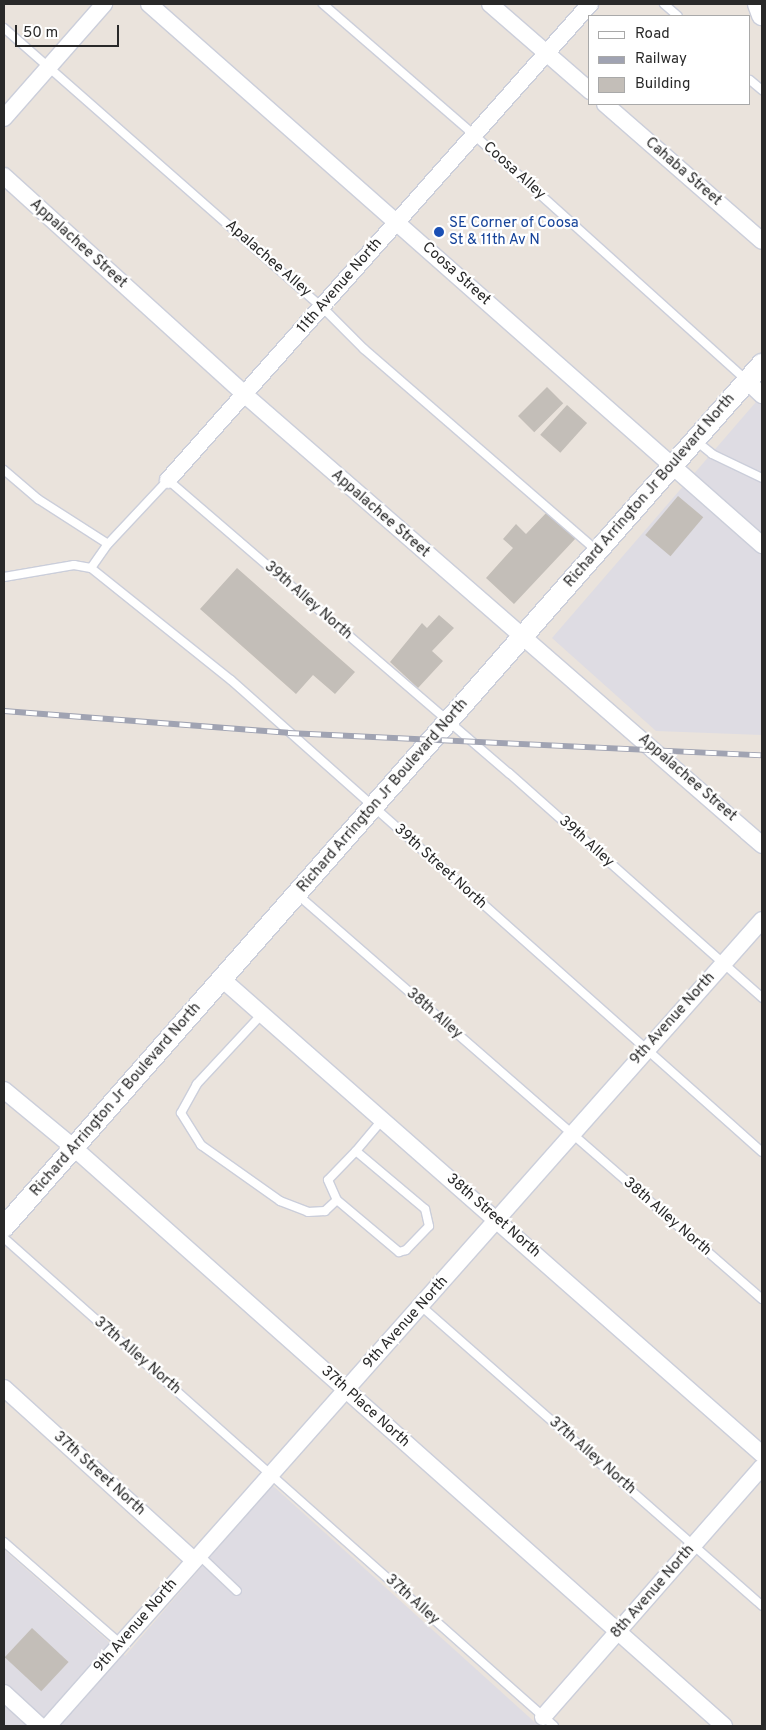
<!DOCTYPE html>
<html>
<head>
<meta charset="utf-8">
<style>
  body { margin:0 }
  #map { position:relative; width:766px; height:1730px; overflow:hidden; background:#eae3dc; font-family:Overpass,sans-serif }
  div>[style] { position:absolute }
  .industrial>* { inset:0; background:#dedce3 }
  .building>* { inset:0; background:#c3beb8; transform-origin:0 0 }
  .roads { filter:drop-shadow(1px 0 #cbceda) drop-shadow(-1px 0 #cbceda) drop-shadow(0 1px #cbceda) drop-shadow(0 -1px #cbceda) }
  .service>* { height:8px; margin:-4px; padding:0 4px; transform-origin:4px; border-radius:4px; background:#fff }
  .minor>* { height:16px; margin:-8px; padding:0 8px; transform-origin:8px; border-radius:8px; background:#fff }
  .tertiary>* { height:20px; margin:-10px; padding:0 10px; transform-origin:10px; border-radius:10px; background:#fff }
  .rail>* { height:5.5px; margin-top:-2.75px; transform-origin:0; background:repeating-linear-gradient(90deg,#fff 0 11px,#a0a3b2 0 22px); box-sizing:border-box; border-block:1px solid #a0a3b2 }
  .dots>* { width:14px; height:14px; translate:-50% -50%; box-sizing:border-box; border:2px solid #fff; border-radius:50% }
  span { translate:-50% -50%; white-space:nowrap; text-align:center; line-height:1.15; -webkit-text-stroke:4.5px #fff; paint-order:stroke }
  .street-label { font-size:15px; color:#292929 }
  .transit-label { font-size:15px; color:#164399 }
  .left { translate:0 -50%; text-align:left }
  .frame { position:absolute; inset:0; border:5px solid #292929; pointer-events:none }
  .legend { position:absolute; left:588px; top:15px; width:162px; height:90px; box-sizing:border-box; background:#fff; border:1px solid #a9a9a9; margin:0; padding:6px 9px; list-style:none; font-size:15px; color:#292929 }
  .legend li { display:flex; align-items:center; gap:10px; height:25px }
  .legend b { width:25px; border:1px solid #a9a9a9 }
  .scale { position:absolute; left:15px; top:25px; width:104px; height:22px; box-sizing:border-box; border:2px solid #292929; border-top:0; padding-left:6px; font-size:15px; line-height:18px; white-space:nowrap; color:#292929; -webkit-text-stroke:4px #fff; paint-order:stroke }
</style>
</head>
<body>
<div id="map">
  <div class="industrial">
    <div style="clip-path:polygon(762px 395px,762px 735px,656px 731px,552px 638px)"></div>
    <div style="clip-path:polygon(272px 1485px,539px 1726px,4px 1726px,4px 1550px,125px 1656px)"></div>
  </div>
  <div class="building">
    <div style="left:547px;top:387px;width:23px;height:41px;rotate:45deg"></div>
    <div style="left:567px;top:405px;width:27px;height:40px;rotate:42deg"></div>
    <div style="left:678px;top:496px;width:33px;height:51px;rotate:40deg"></div>
    <div style="clip-path:polygon(548px 511px,576px 538px,514px 604px,486px 578px,513px 548px,503px 539px,516px 524px,526px 534px)"></div>
    <div style="clip-path:polygon(237px 568px,355px 672px,335px 694px,313px 675px,296px 694px,200px 609px)"></div>
    <div style="clip-path:polygon(439px 615px,454px 628px,432px 651px,443px 661px,418px 688px,390px 662px,422px 623px,427px 628px)"></div>
    <div style="left:32px;top:1628px;width:50px;height:40px;rotate:43deg"></div>
  </div>
  <div class="roads">
    <div class="service">
      <div style="left:323px;top:4px;width:200px;rotate:40.9deg"></div>
      <div style="left:474px;top:135px;width:366px;rotate:42deg"></div>
      <div style="left:664px;top:4px;width:18px;rotate:41deg"></div>
      <div style="left:4px;top:28px;width:423px;rotate:41.3deg"></div>
      <div style="left:322px;top:307px;width:59px;rotate:45deg"></div>
      <div style="left:364px;top:349px;width:307px;rotate:40.9deg"></div>
      <div style="left:750px;top:80px;width:16px;rotate:40deg"></div>
      <div style="left:695px;top:440px;width:22px;rotate:39deg"></div>
      <div style="left:712px;top:454px;width:55px;rotate:25.6deg"></div>
      <div style="left:4px;top:470px;width:45px;rotate:40.5deg"></div>
      <div style="left:38px;top:499px;width:83px;rotate:32.7deg"></div>
      <div style="left:91px;top:568px;width:29px;rotate:-55deg"></div>
      <div style="left:108px;top:544px;width:88px;rotate:-46.8deg"></div>
      <div style="left:168px;top:480px;width:450px;rotate:40.7deg"></div>
      <div style="left:509px;top:773px;width:339px;rotate:41.6deg"></div>
      <div style="left:91px;top:568px;width:179px;rotate:38.7deg"></div>
      <div style="left:231px;top:680px;width:710px;rotate:41.63deg"></div>
      <div style="left:4px;top:577px;width:71px;rotate:-9.7deg"></div>
      <div style="left:74px;top:565px;width:17px;rotate:10deg"></div>
      <div style="left:298px;top:895px;width:615px;rotate:41.05deg"></div>
      <div style="left:262px;top:1014px;width:96px;rotate:132.9deg"></div>
      <div style="left:197px;top:1084px;width:33px;rotate:119deg"></div>
      <div style="left:181px;top:1113px;width:38px;rotate:58deg"></div>
      <div style="left:201px;top:1145px;width:97px;rotate:35.3deg"></div>
      <div style="left:280px;top:1201px;width:30px;rotate:21deg"></div>
      <div style="left:308px;top:1212px;width:17px;rotate:-3deg"></div>
      <div style="left:325px;top:1211px;width:16px;rotate:-43deg"></div>
      <div style="left:337px;top:1200px;width:81px;rotate:40deg"></div>
      <div style="left:399px;top:1252px;width:7px;rotate:-16deg"></div>
      <div style="left:406px;top:1250px;width:33px;rotate:-46deg"></div>
      <div style="left:429px;top:1226px;width:17px;rotate:-103deg"></div>
      <div style="left:425px;top:1209px;width:90px;rotate:-140deg"></div>
      <div style="left:356px;top:1151px;width:40px;rotate:134deg"></div>
      <div style="left:328px;top:1180px;width:22px;rotate:66deg"></div>
      <div style="left:356px;top:1151px;width:42px;rotate:-49.8deg"></div>
      <div style="left:4px;top:1238px;width:735px;rotate:41.58deg"></div>
      <div style="left:421px;top:1306px;width:454px;rotate:41.3deg"></div>
      <div style="left:4px;top:1542px;width:155px;rotate:41.1deg"></div>
      <div style="left:199px;top:1555px;width:52px;rotate:43.5deg"></div>
    </div>
    <div class="minor">
      <div style="left:149px;top:4px;width:818px;rotate:41.43deg"></div>
      <div style="left:490px;top:4px;width:133px;rotate:41deg"></div>
      <div style="left:605px;top:104px;width:208px;rotate:41.1deg"></div>
      <div style="left:4px;top:118px;width:152px;rotate:-48.7deg"></div>
      <div style="left:4px;top:176px;width:324px;rotate:42.2deg"></div>
      <div style="left:244px;top:394px;width:687px;rotate:41.04deg"></div>
      <div style="left:747px;top:381px;width:21px;rotate:43deg"></div>
      <div style="left:168px;top:480px;width:636px;rotate:-48.44deg"></div>
      <div style="left:222px;top:979px;width:719px;rotate:41.34deg"></div>
      <div style="left:4px;top:1090px;width:91px;rotate:39.6deg"></div>
      <div style="left:74px;top:1148px;width:870px;rotate:41.64deg"></div>
      <div style="left:4px;top:1388px;width:256px;rotate:42.2deg"></div>
      <div style="left:4px;top:1693px;width:49px;rotate:42.5deg"></div>
      <div style="left:543px;top:1717px;width:332px;rotate:-48.8deg"></div>
      <div style="left:48px;top:1726px;width:1077px;rotate:-48.46deg"></div>
    </div>
    <div class="tertiary">
      <div style="left:758px;top:4px;width:12px;rotate:70deg"></div>
      <div style="left:4px;top:1227px;width:1149px;rotate:-48.71deg"></div>
    </div>
  </div>
  <div class="rail">
    <div style="left:4px;top:711px;width:285px;rotate:4.4deg"></div>
    <div style="left:288px;top:733px;width:475px;rotate:2.7deg"></div>
  </div>
  <div class="dots">
    <div style="left:439px;top:232px;background:#1a4fb4"></div>
  </div>
  <div class="street-label">
    <span style="left:514px;top:171px;rotate:42deg">Coosa Alley</span>
    <span style="left:683px;top:172px;rotate:41deg">Cahaba Street</span>
    <span style="left:78px;top:244px;rotate:42deg">Appalachee Street</span>
    <span style="left:268px;top:259px;rotate:41deg">Apalachee Alley</span>
    <span style="left:456px;top:274px;rotate:42deg">Coosa Street</span>
    <span style="left:340px;top:286px;rotate:-49deg">11th Avenue North</span>
    <span style="left:650px;top:491px;rotate:-49deg">Richard Arrington Jr Boulevard North</span>
    <span style="left:380px;top:514px;rotate:41deg">Appalachee Street</span>
    <span style="left:308px;top:601px;rotate:41deg">39th Alley North</span>
    <span style="left:687px;top:778px;rotate:41deg">Appalachee Street</span>
    <span style="left:383px;top:796px;rotate:-49deg">Richard Arrington Jr Boulevard North</span>
    <span style="left:586px;top:842px;rotate:42deg">39th Alley</span>
    <span style="left:440px;top:867px;rotate:42deg">39th Street North</span>
    <span style="left:434px;top:1014px;rotate:41deg">38th Alley</span>
    <span style="left:673px;top:1019px;rotate:-48deg">9th Avenue North</span>
    <span style="left:116px;top:1100px;rotate:-49deg">Richard Arrington Jr Boulevard North</span>
    <span style="left:493px;top:1216px;rotate:41deg">38th Street North</span>
    <span style="left:667px;top:1217px;rotate:41deg">38th Alley North</span>
    <span style="left:406px;top:1323px;rotate:-48deg">9th Avenue North</span>
    <span style="left:137px;top:1356px;rotate:41deg">37th Alley North</span>
    <span style="left:365px;top:1407px;rotate:42deg">37th Place North</span>
    <span style="left:592px;top:1456px;rotate:41deg">37th Alley North</span>
    <span style="left:99px;top:1474px;rotate:42deg">37th Street North</span>
    <span style="left:653px;top:1592px;rotate:-49deg">8th Avenue North</span>
    <span style="left:412px;top:1600px;rotate:42deg">37th Alley</span>
    <span style="left:136px;top:1626px;rotate:-49deg">9th Avenue North</span>
  </div>
  <div class="transit-label">
    <span class="left" style="left:449px;top:232px">SE Corner of Coosa<br>St &amp; 11th Av N</span>
  </div>
  <div class="frame"></div>
  <ul class="legend">
  <li><b style="height:6px;background:#fff"></b>Road</li>
  <li><b style="height:6px;background:#a0a3b2"></b>Railway</li>
  <li><b style="height:14px;background:#c3beb8"></b>Building</li>
  </ul>
  <div class="scale">50 m</div>
</div>
</body>
</html>
